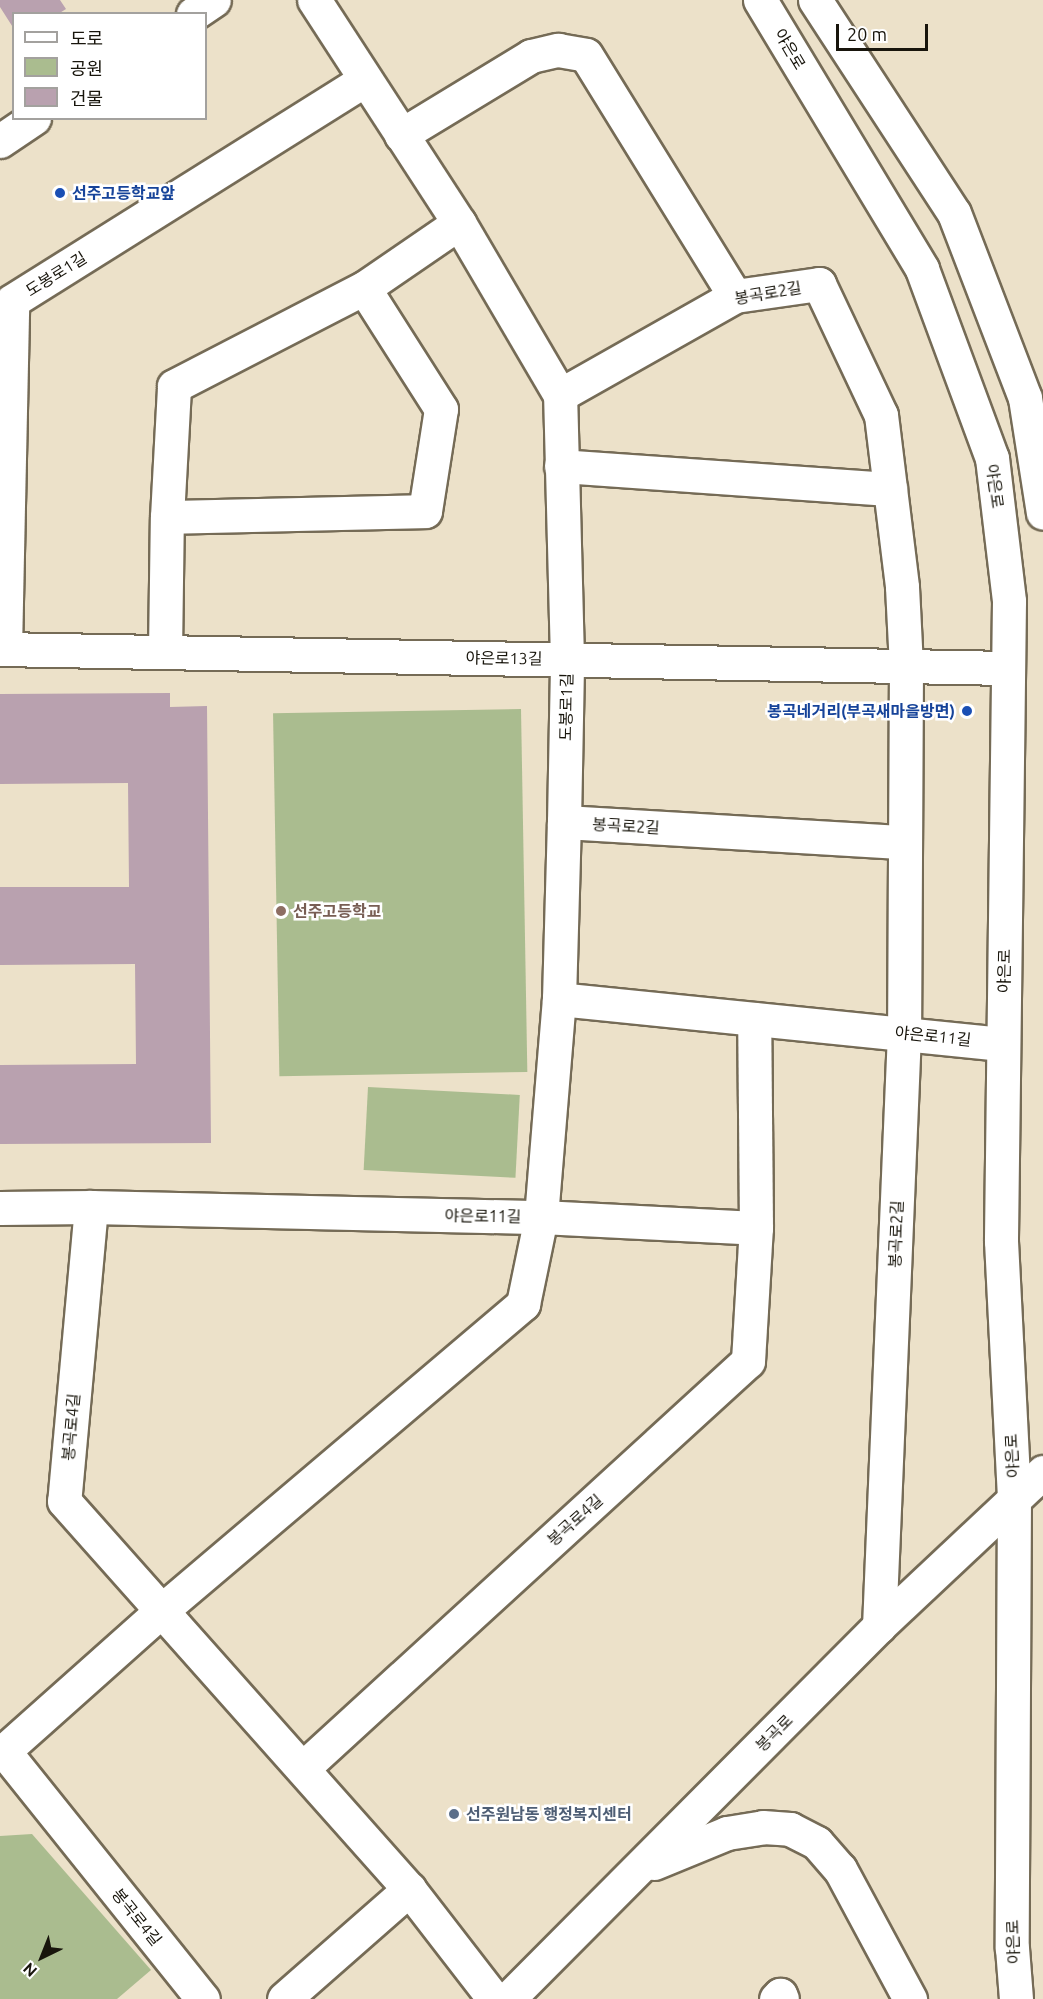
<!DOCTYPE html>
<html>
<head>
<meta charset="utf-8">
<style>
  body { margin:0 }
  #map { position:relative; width:1043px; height:1999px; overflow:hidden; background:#ece1c9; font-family:Ubuntu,"Noto Sans KR",sans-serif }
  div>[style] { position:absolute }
  .green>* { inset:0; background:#aabc8f; transform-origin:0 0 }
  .building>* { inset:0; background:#b9a1af }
  .roads { filter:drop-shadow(2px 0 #756b56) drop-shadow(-2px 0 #756b56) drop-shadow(0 2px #756b56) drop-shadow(0 -2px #756b56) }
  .street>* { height:33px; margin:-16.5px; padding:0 16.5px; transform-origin:16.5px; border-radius:16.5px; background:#fff }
  .secondary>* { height:33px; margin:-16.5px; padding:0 16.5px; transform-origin:16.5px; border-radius:16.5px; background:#fff }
  .dots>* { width:16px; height:16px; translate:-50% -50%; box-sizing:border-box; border:3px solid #fff; border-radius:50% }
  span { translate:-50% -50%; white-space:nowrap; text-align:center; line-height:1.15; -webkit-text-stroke:5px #fff; paint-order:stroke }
  .street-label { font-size:16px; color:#18150c }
  .transit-label { font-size:16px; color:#164399; font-weight:700 }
  .left { translate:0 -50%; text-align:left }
  .right { translate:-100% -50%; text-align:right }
  .education-label { font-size:16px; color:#785e54; font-weight:700 }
  .service-label { font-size:16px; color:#4e5e75; font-weight:700 }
  .legend { position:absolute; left:12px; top:12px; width:195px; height:108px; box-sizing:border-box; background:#fff; border:2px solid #a3a19e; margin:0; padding:8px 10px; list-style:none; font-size:18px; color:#18150c }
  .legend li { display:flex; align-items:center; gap:12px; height:30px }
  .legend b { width:30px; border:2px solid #a3a19e }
  .north { position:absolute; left:12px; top:1927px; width:60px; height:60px; -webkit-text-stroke:4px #fff; paint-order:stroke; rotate:223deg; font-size:16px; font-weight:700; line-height:24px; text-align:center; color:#18150c }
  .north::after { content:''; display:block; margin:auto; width:21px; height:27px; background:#18150c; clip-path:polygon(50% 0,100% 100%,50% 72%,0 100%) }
  .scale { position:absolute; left:836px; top:24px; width:92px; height:27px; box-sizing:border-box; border:3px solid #18150c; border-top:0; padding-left:8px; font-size:18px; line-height:21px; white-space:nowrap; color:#18150c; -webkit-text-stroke:4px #fff; paint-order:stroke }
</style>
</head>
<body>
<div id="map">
  <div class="green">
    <div style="left:521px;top:709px;width:363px;height:248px;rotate:89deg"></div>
    <div style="left:368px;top:1087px;width:152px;height:83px;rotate:3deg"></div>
    <div style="clip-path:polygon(32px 1834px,151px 1970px,117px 1999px,0 1999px,0 1836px)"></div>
  </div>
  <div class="building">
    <div style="clip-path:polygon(0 0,60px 0,66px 9px,58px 14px,14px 14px,14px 29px,0 7px)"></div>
    <div style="clip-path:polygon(170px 693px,170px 707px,207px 706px,211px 1143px,0 1144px,0 1065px,136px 1064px,135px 964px,0 965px,0 887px,129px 887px,128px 783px,0 784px,0 694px)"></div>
  </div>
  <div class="roads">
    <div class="street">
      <div style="left:193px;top:14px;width:25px;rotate:-34deg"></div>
      <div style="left:401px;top:135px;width:152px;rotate:-31.3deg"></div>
      <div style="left:531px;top:56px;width:28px;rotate:-13deg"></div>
      <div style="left:558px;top:50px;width:28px;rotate:10deg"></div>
      <div style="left:586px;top:55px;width:283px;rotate:58.3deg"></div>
      <div style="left:0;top:141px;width:41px;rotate:-34.1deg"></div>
      <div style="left:560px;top:395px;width:201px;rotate:-29.5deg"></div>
      <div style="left:735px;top:296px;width:85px;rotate:-8.1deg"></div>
      <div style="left:819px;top:284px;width:145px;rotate:64.7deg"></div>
      <div style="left:881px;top:415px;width:173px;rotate:83deg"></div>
      <div style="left:902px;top:587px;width:79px;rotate:87.1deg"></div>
      <div style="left:906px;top:666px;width:367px;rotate:90.3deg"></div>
      <div style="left:904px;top:1033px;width:594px;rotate:92.41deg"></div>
      <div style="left:561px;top:466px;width:330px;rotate:4deg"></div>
      <div style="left:167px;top:517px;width:258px;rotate:-1.3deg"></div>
      <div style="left:425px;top:511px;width:103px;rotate:-81.1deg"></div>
      <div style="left:441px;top:409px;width:143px;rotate:-122.5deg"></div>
      <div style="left:0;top:649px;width:1008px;rotate:1.08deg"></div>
      <div style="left:5px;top:649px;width:348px;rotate:-88.8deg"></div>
      <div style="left:12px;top:301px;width:416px;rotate:-32.1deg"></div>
      <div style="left:165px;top:652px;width:135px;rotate:-89.2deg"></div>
      <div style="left:167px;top:517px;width:131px;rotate:-86.9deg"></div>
      <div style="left:174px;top:386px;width:214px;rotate:-27.3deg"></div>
      <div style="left:364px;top:288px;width:115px;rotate:-34.4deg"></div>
      <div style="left:564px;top:822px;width:341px;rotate:3.4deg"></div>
      <div style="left:559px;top:999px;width:446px;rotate:5.8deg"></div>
      <div style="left:91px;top:1207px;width:295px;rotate:95.2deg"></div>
      <div style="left:64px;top:1501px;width:519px;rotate:48.36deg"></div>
      <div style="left:409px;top:1889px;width:139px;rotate:52.3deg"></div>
      <div style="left:0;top:1208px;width:91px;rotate:-0.6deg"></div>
      <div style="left:91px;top:1207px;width:450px;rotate:1.3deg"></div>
      <div style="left:541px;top:1217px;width:215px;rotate:2.9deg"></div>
      <div style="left:756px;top:1228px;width:209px;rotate:-90.5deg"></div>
      <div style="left:4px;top:1751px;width:318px;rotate:51.3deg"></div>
      <div style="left:0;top:1752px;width:4px;rotate:-14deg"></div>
      <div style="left:4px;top:1751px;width:210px;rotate:-41.7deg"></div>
      <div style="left:161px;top:1611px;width:475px;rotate:-40.3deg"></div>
      <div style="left:523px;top:1304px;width:89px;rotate:-78.3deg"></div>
      <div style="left:541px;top:1217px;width:219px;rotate:-85.3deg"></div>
      <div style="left:559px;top:999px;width:177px;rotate:-88.4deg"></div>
      <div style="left:564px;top:822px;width:163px;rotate:-88.9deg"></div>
      <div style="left:567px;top:659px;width:264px;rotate:-91.5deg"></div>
      <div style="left:560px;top:395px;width:199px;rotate:-120.4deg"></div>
      <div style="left:459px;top:223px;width:266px;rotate:-123deg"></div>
      <div style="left:303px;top:1768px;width:603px;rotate:-42.45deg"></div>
      <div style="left:748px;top:1361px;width:133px;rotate:-86.6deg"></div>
      <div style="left:284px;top:1999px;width:167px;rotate:-41.3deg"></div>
      <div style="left:776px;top:1999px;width:6px;rotate:-45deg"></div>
      <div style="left:780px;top:1995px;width:4px;rotate:63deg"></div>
    </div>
    <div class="secondary">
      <div style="left:760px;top:0;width:314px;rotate:58.9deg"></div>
      <div style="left:922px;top:269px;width:202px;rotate:69.7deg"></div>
      <div style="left:992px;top:458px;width:144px;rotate:83.2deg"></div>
      <div style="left:1009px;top:601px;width:640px;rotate:90.72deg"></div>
      <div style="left:1001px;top:1241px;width:256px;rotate:87.1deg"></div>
      <div style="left:1014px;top:1497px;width:451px;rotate:90.3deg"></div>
      <div style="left:1012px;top:1948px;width:51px;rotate:85.5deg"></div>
      <div style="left:815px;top:0;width:254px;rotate:56.9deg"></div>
      <div style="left:954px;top:213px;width:198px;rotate:69deg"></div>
      <div style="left:1025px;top:398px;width:116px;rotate:81.1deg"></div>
      <div style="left:654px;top:1863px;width:79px;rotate:-22.3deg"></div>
      <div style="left:727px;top:1833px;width:36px;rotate:-9deg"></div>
      <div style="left:763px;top:1827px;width:27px;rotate:4deg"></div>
      <div style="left:790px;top:1829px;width:30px;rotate:27deg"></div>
      <div style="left:817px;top:1843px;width:35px;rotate:49deg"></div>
      <div style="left:840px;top:1869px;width:148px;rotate:61.7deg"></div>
      <div style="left:508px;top:1999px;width:526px;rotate:-45.15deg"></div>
      <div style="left:879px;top:1626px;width:225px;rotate:-43.2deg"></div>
    </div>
  </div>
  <div class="dots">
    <div style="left:60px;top:193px;background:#1a4fb4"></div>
    <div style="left:967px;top:711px;background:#1a4fb4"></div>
    <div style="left:281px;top:911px;background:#8d6e63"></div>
    <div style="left:454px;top:1814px;background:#5c6f8a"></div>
  </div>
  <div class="street-label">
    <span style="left:790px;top:49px;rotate:59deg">야은로</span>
    <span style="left:56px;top:274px;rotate:-32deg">도봉로1길</span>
    <span style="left:768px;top:293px;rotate:-10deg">봉곡로2길</span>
    <span style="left:995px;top:486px;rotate:82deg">야은로</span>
    <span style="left:504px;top:658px;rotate:1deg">야은로13길</span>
    <span style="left:566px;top:707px;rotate:-89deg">도봉로1길</span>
    <span style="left:626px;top:826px;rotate:3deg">봉곡로2길</span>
    <span style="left:1004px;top:971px;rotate:-89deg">야은로</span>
    <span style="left:933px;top:1036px;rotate:6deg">야은로11길</span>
    <span style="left:483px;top:1216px;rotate:1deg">야은로11길</span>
    <span style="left:896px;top:1234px;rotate:-88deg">봉곡로2길</span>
    <span style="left:71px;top:1427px;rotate:-85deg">봉곡로4길</span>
    <span style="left:1012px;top:1456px;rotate:-93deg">야은로</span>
    <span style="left:575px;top:1520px;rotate:-42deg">봉곡로4길</span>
    <span style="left:774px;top:1733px;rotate:-45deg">봉곡로</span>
    <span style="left:137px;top:1917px;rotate:51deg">봉곡로4길</span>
    <span style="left:1013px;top:1942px;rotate:-92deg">야은로</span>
  </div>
  <div class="transit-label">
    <span class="left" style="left:72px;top:193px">선주고등학교앞</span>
    <span class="right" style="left:955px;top:711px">봉곡네거리(부곡새마을방면)</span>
  </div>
  <div class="education-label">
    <span class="left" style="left:293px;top:911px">선주고등학교</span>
  </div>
  <div class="service-label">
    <span class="left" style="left:466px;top:1814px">선주원남동 행정복지센터</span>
  </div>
  <ul class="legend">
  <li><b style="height:8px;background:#fff"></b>도로</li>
  <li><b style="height:16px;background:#aabc8f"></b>공원</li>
  <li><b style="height:16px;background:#b9a1af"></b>건물</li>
  </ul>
  <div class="north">N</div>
  <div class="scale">20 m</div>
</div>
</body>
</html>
